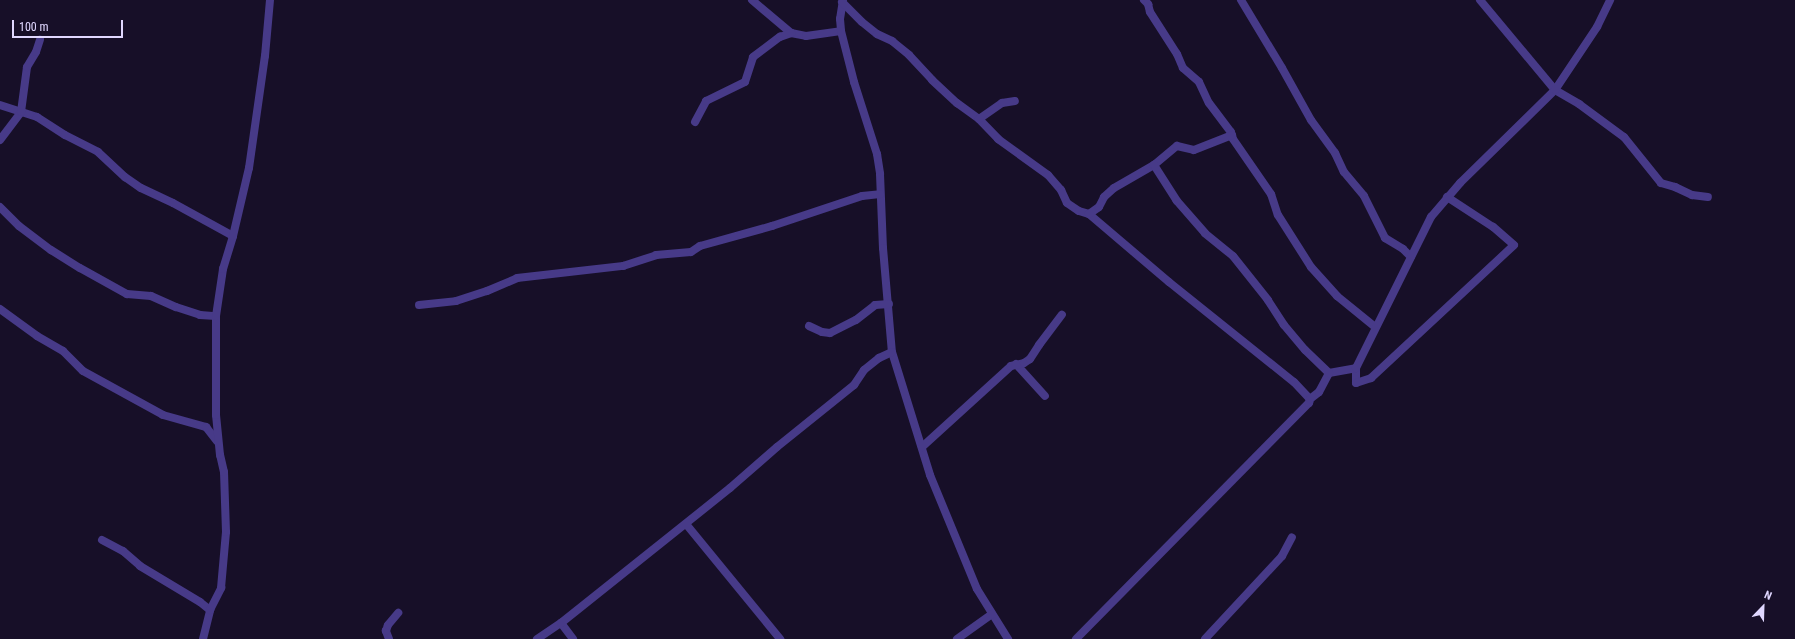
<!DOCTYPE html>
<html>
<head>
<meta charset="utf-8">
<style>
  body { margin:0 }
  #map { position:relative; width:1795px; height:639px; overflow:hidden; background:#170f28; font-family:"Roboto Condensed",sans-serif }
  div>[style] { position:absolute }
  .minor>* { height:8px; margin:-4px; padding:0 4px; transform-origin:4px; border-radius:4px; background:#473a88 }
  span { translate:-50% -50%; white-space:nowrap; text-align:center; line-height:1.15; -webkit-text-stroke:3px #170f28; paint-order:stroke }
  .north { position:absolute; left:1743px; top:587px; width:40px; height:40px; -webkit-text-stroke:3px #170f28; paint-order:stroke; rotate:23deg; font-size:11px; font-weight:700; line-height:16px; text-align:center; color:#e0d7ff }
  .north::after { content:''; display:block; margin:auto; width:14px; height:18px; background:#e0d7ff; clip-path:polygon(50% 0,100% 100%,50% 72%,0 100%) }
  .scale { position:absolute; left:12px; top:20px; width:111px; height:18px; box-sizing:border-box; border:2px solid #e0d7ff; border-top:0; padding-left:5px; font-size:12px; line-height:14px; white-space:nowrap; color:#e0d7ff; -webkit-text-stroke:3px #170f28; paint-order:stroke }
</style>
</head>
<body>
<div id="map">
  <div class="minor">
    <div style="left:752px;top:0;width:51px;rotate:40.2deg"></div>
    <div style="left:791px;top:33px;width:15px;rotate:11deg"></div>
    <div style="left:806px;top:36px;width:35px;rotate:-8deg"></div>
    <div style="left:843px;top:0;width:19px;rotate:99deg"></div>
    <div style="left:840px;top:19px;width:12px;rotate:85deg"></div>
    <div style="left:841px;top:31px;width:53px;rotate:75.7deg"></div>
    <div style="left:854px;top:82px;width:76px;rotate:72.3deg"></div>
    <div style="left:877px;top:154px;width:20px;rotate:81deg"></div>
    <div style="left:880px;top:174px;width:74px;rotate:87.7deg"></div>
    <div style="left:883px;top:248px;width:104px;rotate:85.1deg"></div>
    <div style="left:892px;top:352px;width:129px;rotate:72.8deg"></div>
    <div style="left:930px;top:475px;width:123px;rotate:67.6deg"></div>
    <div style="left:977px;top:589px;width:59px;rotate:58.2deg"></div>
    <div style="left:1144px;top:0;width:6px;rotate:45deg"></div>
    <div style="left:1148px;top:4px;width:8px;rotate:76deg"></div>
    <div style="left:1150px;top:12px;width:50px;rotate:57.3deg"></div>
    <div style="left:1177px;top:54px;width:15px;rotate:67deg"></div>
    <div style="left:1183px;top:68px;width:21px;rotate:41deg"></div>
    <div style="left:1199px;top:82px;width:23px;rotate:65deg"></div>
    <div style="left:1209px;top:103px;width:36px;rotate:53deg"></div>
    <div style="left:1231px;top:132px;width:7px;rotate:74deg"></div>
    <div style="left:1233px;top:139px;width:67px;rotate:55.4deg"></div>
    <div style="left:1271px;top:194px;width:22px;rotate:72deg"></div>
    <div style="left:1278px;top:215px;width:62px;rotate:57.6deg"></div>
    <div style="left:1311px;top:267px;width:39px;rotate:48deg"></div>
    <div style="left:1337px;top:296px;width:49px;rotate:39.2deg"></div>
    <div style="left:1241px;top:0;width:79px;rotate:58.9deg"></div>
    <div style="left:1282px;top:68px;width:60px;rotate:60.9deg"></div>
    <div style="left:1311px;top:120px;width:41px;rotate:54deg"></div>
    <div style="left:1335px;top:153px;width:21px;rotate:65deg"></div>
    <div style="left:1344px;top:172px;width:31px;rotate:50deg"></div>
    <div style="left:1364px;top:196px;width:47px;rotate:63.4deg"></div>
    <div style="left:1385px;top:238px;width:21px;rotate:31deg"></div>
    <div style="left:1403px;top:249px;width:11px;rotate:45deg"></div>
    <div style="left:1480px;top:0;width:117px;rotate:50.2deg"></div>
    <div style="left:1555px;top:90px;width:28px;rotate:30deg"></div>
    <div style="left:1579px;top:104px;width:56px;rotate:36.3deg"></div>
    <div style="left:1624px;top:137px;width:59px;rotate:51.2deg"></div>
    <div style="left:1661px;top:183px;width:15px;rotate:16deg"></div>
    <div style="left:1675px;top:187px;width:19px;rotate:25deg"></div>
    <div style="left:1692px;top:195px;width:16px;rotate:7deg"></div>
    <div style="left:842px;top:2px;width:28px;rotate:45deg"></div>
    <div style="left:862px;top:22px;width:19px;rotate:39deg"></div>
    <div style="left:877px;top:34px;width:17px;rotate:25deg"></div>
    <div style="left:892px;top:41px;width:22px;rotate:39deg"></div>
    <div style="left:909px;top:55px;width:34px;rotate:47deg"></div>
    <div style="left:932px;top:80px;width:34px;rotate:43deg"></div>
    <div style="left:957px;top:103px;width:27px;rotate:36deg"></div>
    <div style="left:979px;top:119px;width:28px;rotate:46deg"></div>
    <div style="left:998px;top:139px;width:62px;rotate:35.8deg"></div>
    <div style="left:1048px;top:175px;width:20px;rotate:49deg"></div>
    <div style="left:1061px;top:190px;width:14px;rotate:65deg"></div>
    <div style="left:1067px;top:203px;width:14px;rotate:34deg"></div>
    <div style="left:1079px;top:211px;width:10px;rotate:17deg"></div>
    <div style="left:1089px;top:214px;width:105px;rotate:40.4deg"></div>
    <div style="left:1169px;top:282px;width:160px;rotate:38.7deg"></div>
    <div style="left:1294px;top:382px;width:23px;rotate:47deg"></div>
    <div style="left:0;top:105px;width:39px;rotate:18deg"></div>
    <div style="left:37px;top:117px;width:33px;rotate:33deg"></div>
    <div style="left:65px;top:135px;width:37px;rotate:27deg"></div>
    <div style="left:98px;top:152px;width:37px;rotate:43deg"></div>
    <div style="left:125px;top:177px;width:19px;rotate:35deg"></div>
    <div style="left:141px;top:188px;width:35px;rotate:25deg"></div>
    <div style="left:173px;top:203px;width:68px;rotate:28.8deg"></div>
    <div style="left:979px;top:119px;width:28px;rotate:-35deg"></div>
    <div style="left:1002px;top:103px;width:13px;rotate:-9deg"></div>
    <div style="left:695px;top:122px;width:24px;rotate:-62deg"></div>
    <div style="left:706px;top:101px;width:43px;rotate:-26deg"></div>
    <div style="left:745px;top:82px;width:26px;rotate:-72deg"></div>
    <div style="left:753px;top:57px;width:34px;rotate:-37deg"></div>
    <div style="left:780px;top:37px;width:12px;rotate:-20deg"></div>
    <div style="left:0;top:140px;width:35px;rotate:-53deg"></div>
    <div style="left:21px;top:112px;width:45px;rotate:-82.4deg"></div>
    <div style="left:27px;top:67px;width:17px;rotate:-59deg"></div>
    <div style="left:36px;top:52px;width:13px;rotate:-72deg"></div>
    <div style="left:0;top:207px;width:27px;rotate:45deg"></div>
    <div style="left:19px;top:226px;width:40px;rotate:37deg"></div>
    <div style="left:51px;top:250px;width:34px;rotate:32deg"></div>
    <div style="left:80px;top:268px;width:54px;rotate:29deg"></div>
    <div style="left:127px;top:294px;width:24px;rotate:5deg"></div>
    <div style="left:151px;top:296px;width:27px;rotate:24deg"></div>
    <div style="left:176px;top:307px;width:25px;rotate:18deg"></div>
    <div style="left:200px;top:315px;width:16px;rotate:4deg"></div>
    <div style="left:1089px;top:214px;width:12px;rotate:-35deg"></div>
    <div style="left:1099px;top:207px;width:11px;rotate:-63deg"></div>
    <div style="left:1104px;top:197px;width:13px;rotate:-42deg"></div>
    <div style="left:1114px;top:188px;width:46px;rotate:-29.9deg"></div>
    <div style="left:1154px;top:165px;width:30px;rotate:-40deg"></div>
    <div style="left:1177px;top:146px;width:17px;rotate:13deg"></div>
    <div style="left:1194px;top:150px;width:41px;rotate:-21.5deg"></div>
    <div style="left:419px;top:305px;width:37px;rotate:-6deg"></div>
    <div style="left:456px;top:301px;width:33px;rotate:-18deg"></div>
    <div style="left:487px;top:291px;width:33px;rotate:-23deg"></div>
    <div style="left:517px;top:278px;width:107px;rotate:-6.5deg"></div>
    <div style="left:623px;top:266px;width:35px;rotate:-18deg"></div>
    <div style="left:656px;top:255px;width:35px;rotate:-5deg"></div>
    <div style="left:691px;top:252px;width:11px;rotate:-34deg"></div>
    <div style="left:700px;top:246px;width:75px;rotate:-15.5deg"></div>
    <div style="left:772px;top:226px;width:95px;rotate:-18.4deg"></div>
    <div style="left:862px;top:196px;width:18px;rotate:-6deg"></div>
    <div style="left:0;top:309px;width:46px;rotate:36.1deg"></div>
    <div style="left:37px;top:336px;width:30px;rotate:30deg"></div>
    <div style="left:63px;top:351px;width:28px;rotate:45deg"></div>
    <div style="left:83px;top:371px;width:91px;rotate:28.8deg"></div>
    <div style="left:163px;top:415px;width:45px;rotate:15.6deg"></div>
    <div style="left:206px;top:427px;width:18px;rotate:52deg"></div>
    <div style="left:809px;top:326px;width:14px;rotate:25deg"></div>
    <div style="left:822px;top:332px;width:8px;rotate:7deg"></div>
    <div style="left:830px;top:333px;width:29px;rotate:-27deg"></div>
    <div style="left:856px;top:320px;width:24px;rotate:-38deg"></div>
    <div style="left:875px;top:305px;width:14px;rotate:-4deg"></div>
    <div style="left:1016px;top:364px;width:43px;rotate:47.8deg"></div>
    <div style="left:1356px;top:368px;width:15px;rotate:90deg"></div>
    <div style="left:1356px;top:383px;width:16px;rotate:-18deg"></div>
    <div style="left:1371px;top:378px;width:195px;rotate:-42.9deg"></div>
    <div style="left:1514px;top:245px;width:28px;rotate:-139deg"></div>
    <div style="left:1493px;top:227px;width:55px;rotate:-146.9deg"></div>
    <div style="left:1329px;top:373px;width:27px;rotate:-10deg"></div>
    <div style="left:1356px;top:368px;width:169px;rotate:-63.6deg"></div>
    <div style="left:1431px;top:217px;width:45px;rotate:-49.5deg"></div>
    <div style="left:1460px;top:183px;width:133px;rotate:-44.4deg"></div>
    <div style="left:1555px;top:90px;width:76px;rotate:-56.3deg"></div>
    <div style="left:1597px;top:27px;width:30px;rotate:-64deg"></div>
    <div style="left:922px;top:447px;width:120px;rotate:-42.3deg"></div>
    <div style="left:1011px;top:366px;width:13px;rotate:-13deg"></div>
    <div style="left:1024px;top:363px;width:7px;rotate:-34deg"></div>
    <div style="left:1030px;top:359px;width:17px;rotate:-57deg"></div>
    <div style="left:1039px;top:345px;width:38px;rotate:-53deg"></div>
    <div style="left:686px;top:524px;width:149px;rotate:50.7deg"></div>
    <div style="left:102px;top:540px;width:24px;rotate:28deg"></div>
    <div style="left:123px;top:551px;width:23px;rotate:41deg"></div>
    <div style="left:140px;top:566px;width:70px;rotate:31deg"></div>
    <div style="left:200px;top:602px;width:13px;rotate:39deg"></div>
    <div style="left:561px;top:623px;width:20px;rotate:53deg"></div>
    <div style="left:203px;top:639px;width:30px;rotate:-76deg"></div>
    <div style="left:210px;top:610px;width:25px;rotate:-63deg"></div>
    <div style="left:221px;top:588px;width:56px;rotate:-84.9deg"></div>
    <div style="left:226px;top:532px;width:60px;rotate:-91.9deg"></div>
    <div style="left:224px;top:472px;width:17px;rotate:-103deg"></div>
    <div style="left:220px;top:455px;width:40px;rotate:-95.7deg"></div>
    <div style="left:216px;top:415px;width:99px;rotate:-90deg"></div>
    <div style="left:216px;top:316px;width:48px;rotate:-81.5deg"></div>
    <div style="left:223px;top:269px;width:34px;rotate:-73deg"></div>
    <div style="left:233px;top:236px;width:70px;rotate:-76.8deg"></div>
    <div style="left:249px;top:168px;width:113px;rotate:-81.9deg"></div>
    <div style="left:265px;top:56px;width:56px;rotate:-84.9deg"></div>
    <div style="left:389px;top:639px;width:9px;rotate:-111deg"></div>
    <div style="left:386px;top:631px;width:6px;rotate:-72deg"></div>
    <div style="left:388px;top:625px;width:16px;rotate:-50deg"></div>
    <div style="left:537px;top:639px;width:29px;rotate:-34deg"></div>
    <div style="left:561px;top:623px;width:216px;rotate:-38.6deg"></div>
    <div style="left:730px;top:488px;width:62px;rotate:-41.1deg"></div>
    <div style="left:777px;top:447px;width:99px;rotate:-38.8deg"></div>
    <div style="left:854px;top:385px;width:18px;rotate:-56deg"></div>
    <div style="left:864px;top:370px;width:19px;rotate:-39deg"></div>
    <div style="left:879px;top:358px;width:14px;rotate:-25deg"></div>
    <div style="left:957px;top:639px;width:43px;rotate:-35.5deg"></div>
    <div style="left:1076px;top:639px;width:332px;rotate:-45.4deg"></div>
    <div style="left:1309px;top:403px;width:4px;rotate:-76deg"></div>
    <div style="left:1310px;top:399px;width:11px;rotate:-38deg"></div>
    <div style="left:1319px;top:392px;width:21px;rotate:-62deg"></div>
    <div style="left:1329px;top:373px;width:33px;rotate:-136deg"></div>
    <div style="left:1305px;top:350px;width:33px;rotate:-130deg"></div>
    <div style="left:1284px;top:325px;width:30px;rotate:-123deg"></div>
    <div style="left:1268px;top:300px;width:56px;rotate:-128.5deg"></div>
    <div style="left:1233px;top:256px;width:36px;rotate:-141deg"></div>
    <div style="left:1205px;top:233px;width:43px;rotate:-131.2deg"></div>
    <div style="left:1177px;top:201px;width:43px;rotate:-122.6deg"></div>
    <div style="left:1205px;top:639px;width:113px;rotate:-47.1deg"></div>
    <div style="left:1282px;top:556px;width:21px;rotate:-62deg"></div>
  </div>
  <div class="north">N</div>
  <div class="scale">100 m</div>
</div>
</body>
</html>
